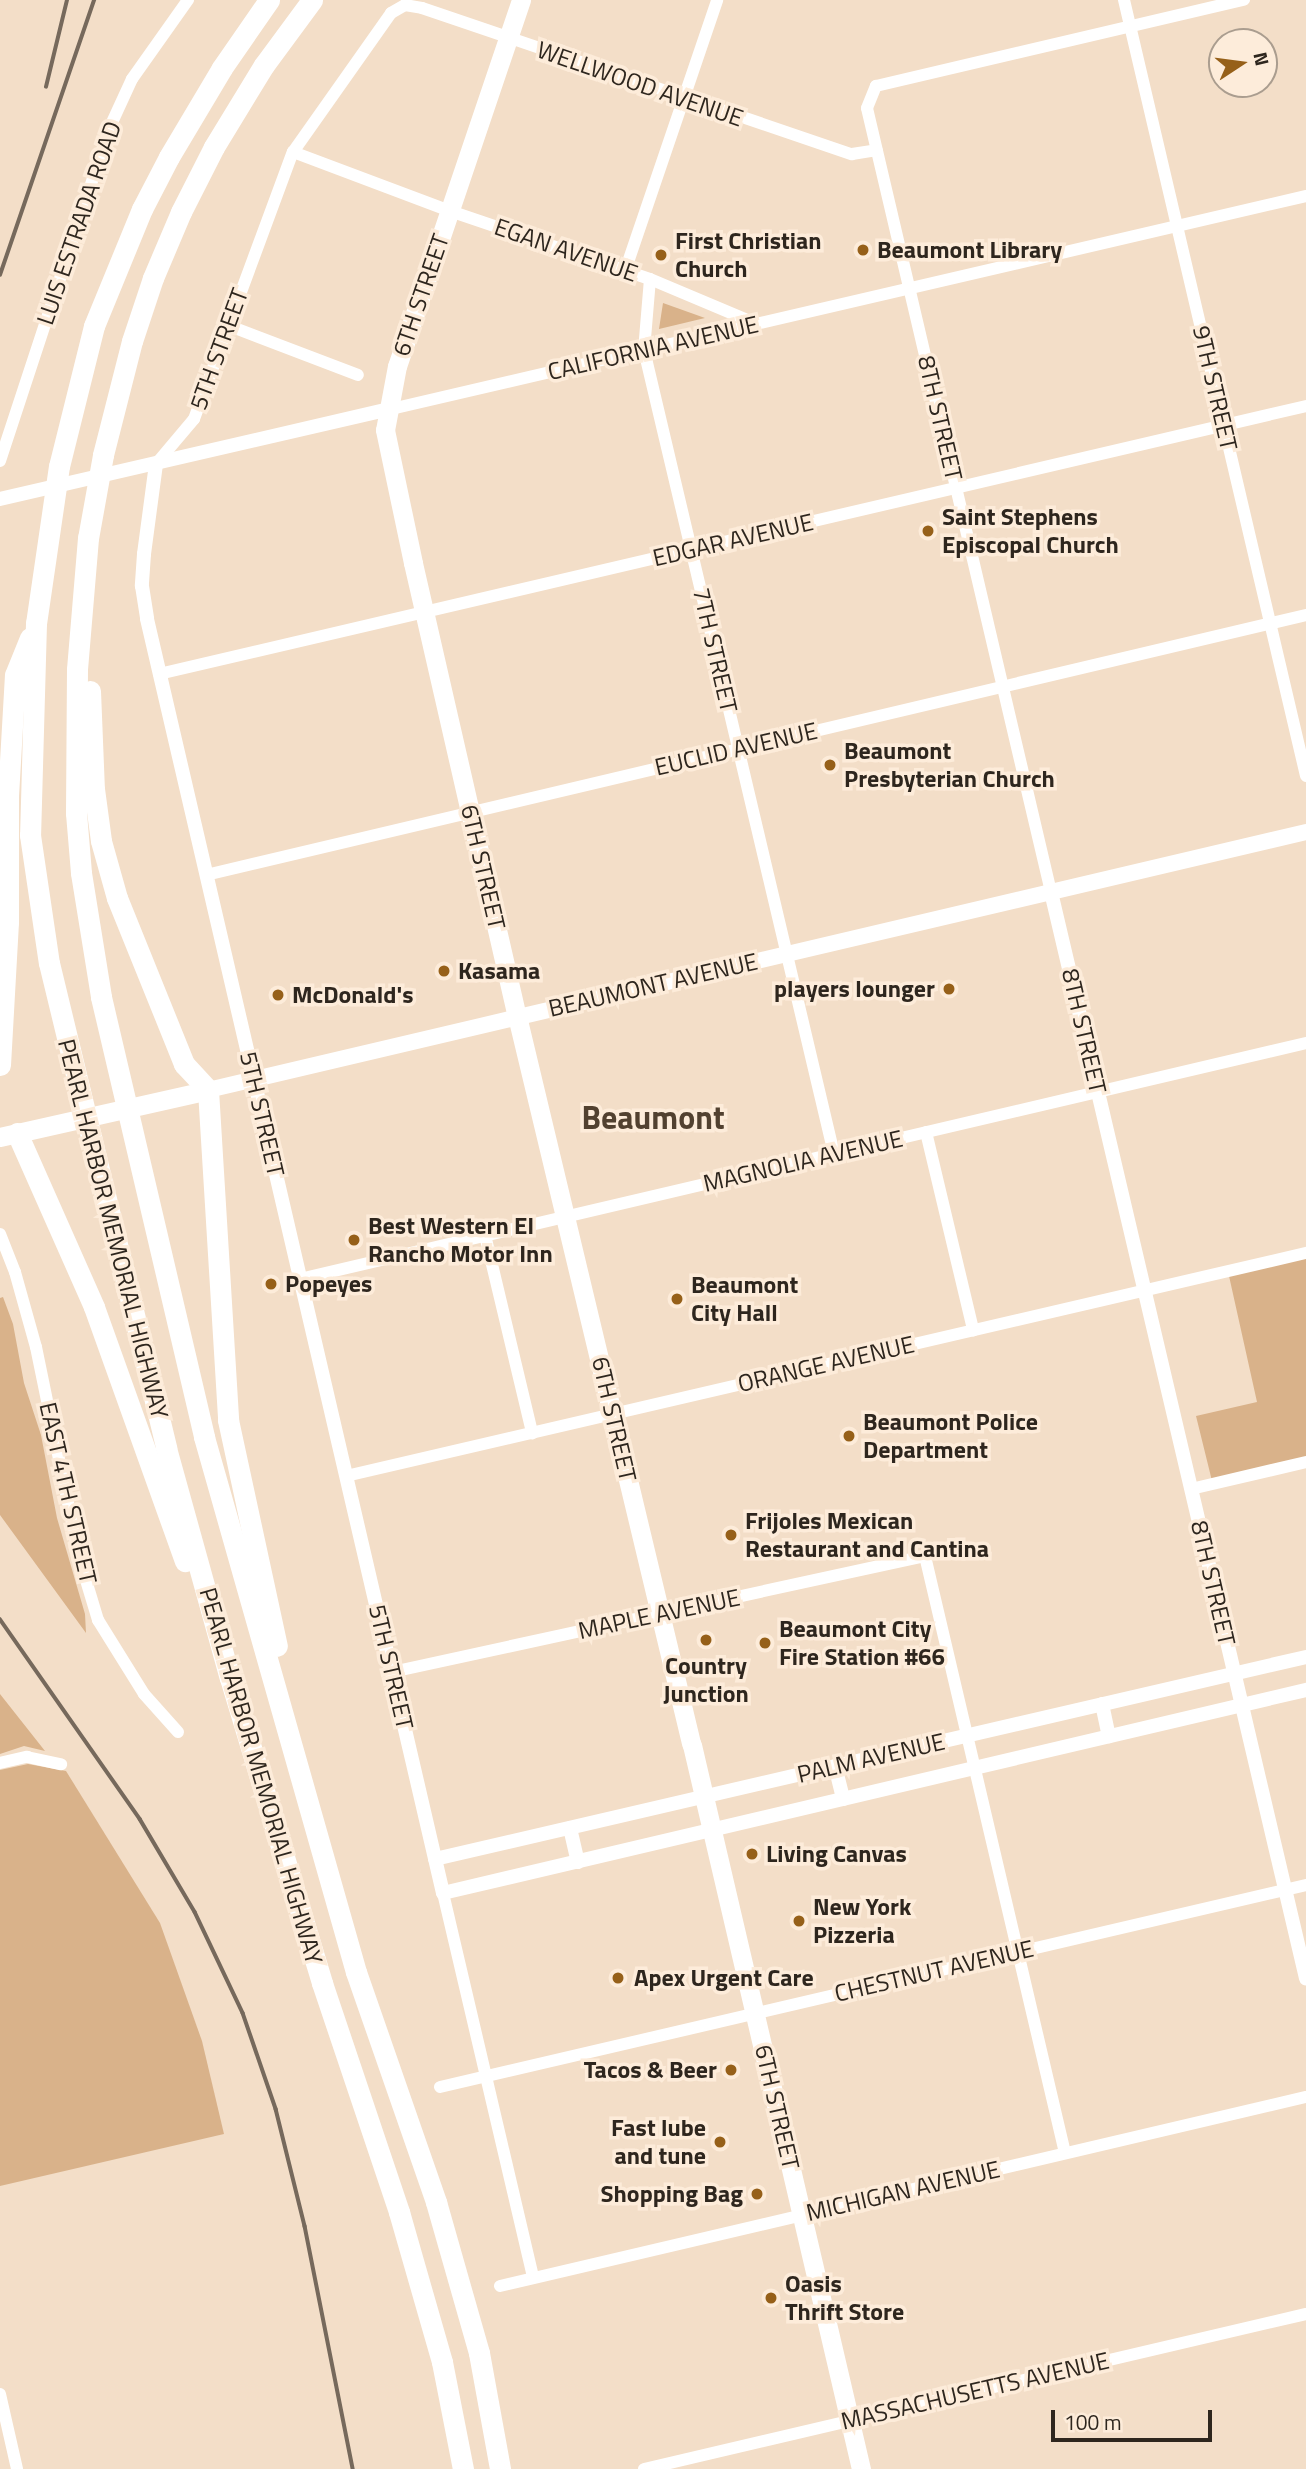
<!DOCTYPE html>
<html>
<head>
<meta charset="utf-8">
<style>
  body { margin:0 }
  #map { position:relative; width:1306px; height:2469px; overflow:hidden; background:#f3dec8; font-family:"Titillium Web",sans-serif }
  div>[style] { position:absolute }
  .green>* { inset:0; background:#d9b28a }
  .minor>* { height:12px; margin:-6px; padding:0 6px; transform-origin:6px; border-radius:6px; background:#fff }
  .tertiary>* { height:14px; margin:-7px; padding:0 7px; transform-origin:7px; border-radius:7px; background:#fff }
  .secondary>* { height:16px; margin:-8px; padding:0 8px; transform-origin:8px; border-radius:8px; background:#fff }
  .primary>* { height:19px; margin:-9.5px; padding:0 9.5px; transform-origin:9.5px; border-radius:9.5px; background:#fff }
  .trunk>* { height:19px; margin:-9.5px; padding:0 9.5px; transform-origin:9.5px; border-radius:9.5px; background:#fff }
  .motorway>* { height:21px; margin:-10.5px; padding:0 10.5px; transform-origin:10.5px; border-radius:10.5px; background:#fff }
  .rail>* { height:3.5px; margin:-1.75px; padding:0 1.75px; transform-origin:1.75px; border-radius:1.75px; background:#76695c }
  .dots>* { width:19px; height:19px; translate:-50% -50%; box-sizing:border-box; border:4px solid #fdecda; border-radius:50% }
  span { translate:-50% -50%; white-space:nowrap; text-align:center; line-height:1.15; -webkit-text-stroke:7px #fdecda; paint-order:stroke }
  .street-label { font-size:24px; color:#2e261e }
  .poi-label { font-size:24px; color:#2e261e; font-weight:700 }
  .left { translate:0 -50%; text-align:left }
  .right { translate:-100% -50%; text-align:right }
  .district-label { font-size:32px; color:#524130; font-weight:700 }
  .north { position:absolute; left:1208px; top:28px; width:70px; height:70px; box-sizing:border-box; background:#fdecda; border:2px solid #aa9d8f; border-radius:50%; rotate:77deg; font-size:19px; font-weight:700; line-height:28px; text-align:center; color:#2e261e }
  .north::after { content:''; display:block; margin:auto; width:24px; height:32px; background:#966019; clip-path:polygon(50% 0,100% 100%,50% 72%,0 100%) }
  .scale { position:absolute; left:1051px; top:2410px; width:161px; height:32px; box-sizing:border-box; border:4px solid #2e261e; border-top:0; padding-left:9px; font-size:21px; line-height:24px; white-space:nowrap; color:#2e261e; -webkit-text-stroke:5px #fdecda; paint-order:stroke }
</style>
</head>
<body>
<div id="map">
  <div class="green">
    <div style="clip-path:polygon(663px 303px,705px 318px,659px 329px)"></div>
    <div style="clip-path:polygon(1306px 1258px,1306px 1461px,1212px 1481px,1196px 1416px,1257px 1402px,1229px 1276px)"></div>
    <div style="clip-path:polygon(3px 1297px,13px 1324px,24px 1383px,41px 1435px,57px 1518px,85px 1614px,86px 1633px,0 1515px,0 1298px)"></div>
    <div style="clip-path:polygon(0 1694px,45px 1751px,24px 1746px,0 1754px)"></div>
    <div style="clip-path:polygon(28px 1764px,66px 1771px,160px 1923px,202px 2041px,224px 2134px,0 2186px,0 1770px)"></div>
  </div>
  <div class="minor">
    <div style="left:1124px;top:0;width:797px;rotate:76.8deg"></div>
    <div style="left:293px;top:152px;width:168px;rotate:20.6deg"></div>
    <div style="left:450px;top:211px;width:211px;rotate:18.8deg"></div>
    <div style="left:650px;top:279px;width:116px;rotate:22.8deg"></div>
    <div style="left:625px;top:271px;width:286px;rotate:-71.2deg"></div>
    <div style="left:650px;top:279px;width:71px;rotate:94.8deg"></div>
    <div style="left:644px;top:350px;width:826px;rotate:76.7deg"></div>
    <div style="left:227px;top:325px;width:140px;rotate:20.9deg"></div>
    <div style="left:387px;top:410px;width:944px;rotate:-13.11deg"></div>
    <div style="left:0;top:461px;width:349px;rotate:-71.8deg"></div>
    <div style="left:109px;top:129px;width:55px;rotate:-65.3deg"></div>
    <div style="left:132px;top:79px;width:97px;rotate:-54.7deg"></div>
    <div style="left:156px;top:464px;width:59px;rotate:-49.8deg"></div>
    <div style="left:194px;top:419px;width:285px;rotate:-69.7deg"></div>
    <div style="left:293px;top:152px;width:170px;rotate:-54.8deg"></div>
    <div style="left:391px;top:13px;width:16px;rotate:-30deg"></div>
    <div style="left:405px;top:5px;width:17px;rotate:10deg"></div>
    <div style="left:422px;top:8px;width:454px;rotate:18.8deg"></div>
    <div style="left:852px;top:154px;width:25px;rotate:-9deg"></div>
    <div style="left:159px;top:674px;width:1178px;rotate:-13.15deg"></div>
    <div style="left:206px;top:875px;width:1130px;rotate:-13.3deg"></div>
    <div style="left:1051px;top:892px;width:805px;rotate:-103.21deg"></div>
    <div style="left:867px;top:108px;width:24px;rotate:-68deg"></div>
    <div style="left:876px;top:86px;width:378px;rotate:-13.2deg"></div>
    <div style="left:926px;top:1132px;width:204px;rotate:76.6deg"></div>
    <div style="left:0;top:1234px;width:41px;rotate:68.5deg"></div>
    <div style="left:15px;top:1272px;width:78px;rotate:74.4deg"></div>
    <div style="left:36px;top:1347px;width:214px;rotate:78.4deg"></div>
    <div style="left:79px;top:1557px;width:66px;rotate:73.2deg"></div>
    <div style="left:98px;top:1620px;width:87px;rotate:58.1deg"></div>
    <div style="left:144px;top:1694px;width:51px;rotate:48.2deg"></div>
    <div style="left:485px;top:1235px;width:204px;rotate:76.6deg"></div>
    <div style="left:300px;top:1279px;width:1033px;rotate:-13.2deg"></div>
    <div style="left:346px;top:1476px;width:986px;rotate:-13.08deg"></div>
    <div style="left:1191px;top:1489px;width:118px;rotate:-13.2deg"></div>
    <div style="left:392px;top:1672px;width:545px;rotate:-12.28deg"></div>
    <div style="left:925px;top:1556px;width:613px;rotate:76.8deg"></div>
    <div style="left:0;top:1763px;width:28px;rotate:-13deg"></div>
    <div style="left:27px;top:1757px;width:35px;rotate:12deg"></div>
    <div style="left:443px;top:1893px;width:395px;rotate:76.8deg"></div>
    <div style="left:440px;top:2087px;width:889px;rotate:-13.13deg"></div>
    <div style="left:500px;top:2286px;width:828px;rotate:-13.2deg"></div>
    <div style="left:0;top:2394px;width:77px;rotate:77.2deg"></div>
    <div style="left:644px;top:2469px;width:680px;rotate:-13.18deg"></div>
  </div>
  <div class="tertiary">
    <div style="left:156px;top:464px;width:91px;rotate:97.6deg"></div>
    <div style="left:144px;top:554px;width:32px;rotate:94deg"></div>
    <div style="left:142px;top:586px;width:33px;rotate:81deg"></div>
    <div style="left:147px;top:619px;width:1308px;rotate:76.92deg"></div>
    <div style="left:443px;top:1893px;width:887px;rotate:-13.24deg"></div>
    <div style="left:0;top:499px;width:397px;rotate:-13deg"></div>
    <div style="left:1051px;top:892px;width:1116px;rotate:76.79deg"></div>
    <div style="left:1102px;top:1704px;width:33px;rotate:78deg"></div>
    <div style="left:835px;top:1766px;width:34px;rotate:76deg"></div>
    <div style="left:570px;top:1828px;width:35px;rotate:77deg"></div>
    <div style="left:435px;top:1859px;width:894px;rotate:-13.06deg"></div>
  </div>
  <div class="secondary">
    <div style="left:208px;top:1090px;width:1128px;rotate:-13.22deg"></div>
  </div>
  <div class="primary">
    <div style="left:521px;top:0;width:386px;rotate:108.7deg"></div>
    <div style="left:397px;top:366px;width:65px;rotate:100.6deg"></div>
    <div style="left:385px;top:430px;width:136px;rotate:78.1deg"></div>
    <div style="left:413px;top:563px;width:465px;rotate:77.1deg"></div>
    <div style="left:517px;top:1016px;width:748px;rotate:76.54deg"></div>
    <div style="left:692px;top:1745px;width:743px;rotate:76.86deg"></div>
  </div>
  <div class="trunk">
    <div style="left:0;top:1137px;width:213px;rotate:-12.7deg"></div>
  </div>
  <div class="motorway">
    <div style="left:269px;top:0;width:83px;rotate:124.7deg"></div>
    <div style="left:222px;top:68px;width:104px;rotate:120.8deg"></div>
    <div style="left:169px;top:157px;width:59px;rotate:117.4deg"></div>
    <div style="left:142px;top:209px;width:126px;rotate:112.3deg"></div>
    <div style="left:94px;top:326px;width:144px;rotate:104deg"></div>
    <div style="left:59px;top:466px;width:159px;rotate:98.3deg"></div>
    <div style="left:36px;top:623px;width:212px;rotate:91.6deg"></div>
    <div style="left:30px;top:835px;width:129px;rotate:81.6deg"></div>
    <div style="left:49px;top:963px;width:499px;rotate:76.4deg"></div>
    <div style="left:166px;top:1448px;width:239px;rotate:74.5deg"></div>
    <div style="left:230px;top:1678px;width:319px;rotate:73.2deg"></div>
    <div style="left:322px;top:1983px;width:242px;rotate:71.4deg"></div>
    <div style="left:399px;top:2212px;width:156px;rotate:74deg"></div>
    <div style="left:442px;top:2362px;width:109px;rotate:78.9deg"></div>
    <div style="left:312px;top:0;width:81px;rotate:126.4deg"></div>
    <div style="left:264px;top:65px;width:96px;rotate:121.4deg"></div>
    <div style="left:214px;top:147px;width:73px;rotate:116.9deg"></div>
    <div style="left:181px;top:212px;width:72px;rotate:113deg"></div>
    <div style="left:153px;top:278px;width:66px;rotate:108.4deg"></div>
    <div style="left:132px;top:341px;width:118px;rotate:104.3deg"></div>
    <div style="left:103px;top:455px;width:84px;rotate:100.2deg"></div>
    <div style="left:88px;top:538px;width:131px;rotate:94.8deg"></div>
    <div style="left:77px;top:669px;width:144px;rotate:90.4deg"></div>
    <div style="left:76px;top:813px;width:60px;rotate:85.2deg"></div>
    <div style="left:81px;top:873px;width:126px;rotate:80.8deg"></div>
    <div style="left:101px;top:997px;width:452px;rotate:76.8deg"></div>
    <div style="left:204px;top:1437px;width:556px;rotate:74.14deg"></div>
    <div style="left:356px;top:1972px;width:244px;rotate:70.8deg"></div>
    <div style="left:436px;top:2202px;width:157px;rotate:74.1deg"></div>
    <div style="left:479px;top:2353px;width:118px;rotate:79.7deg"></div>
    <div style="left:90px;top:691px;width:98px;rotate:87.7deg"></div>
    <div style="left:94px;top:789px;width:52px;rotate:82.3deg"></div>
    <div style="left:101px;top:841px;width:59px;rotate:74.3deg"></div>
    <div style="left:117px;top:898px;width:179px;rotate:68deg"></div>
    <div style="left:184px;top:1064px;width:35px;rotate:47deg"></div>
    <div style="left:208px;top:1090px;width:331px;rotate:86.5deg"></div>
    <div style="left:228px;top:1420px;width:231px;rotate:77.8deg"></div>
    <div style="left:0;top:1065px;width:143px;rotate:-86.8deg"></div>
    <div style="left:8px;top:922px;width:126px;rotate:-90deg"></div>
    <div style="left:8px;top:796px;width:121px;rotate:-86.7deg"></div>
    <div style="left:15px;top:675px;width:40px;rotate:-68deg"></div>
    <div style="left:17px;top:1133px;width:190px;rotate:66.1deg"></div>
    <div style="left:94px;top:1307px;width:270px;rotate:70.3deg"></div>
  </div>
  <div class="rail">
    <div style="left:46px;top:87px;width:89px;rotate:-76.4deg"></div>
    <div style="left:0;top:275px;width:291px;rotate:-71.1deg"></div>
    <div style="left:0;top:1619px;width:244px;rotate:55deg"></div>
    <div style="left:140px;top:1819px;width:108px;rotate:59.4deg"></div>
    <div style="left:195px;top:1912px;width:112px;rotate:64.6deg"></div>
    <div style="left:243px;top:2013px;width:102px;rotate:71deg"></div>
    <div style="left:276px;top:2109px;width:121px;rotate:76.1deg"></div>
    <div style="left:305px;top:2226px;width:248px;rotate:78.8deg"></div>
  </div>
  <div class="dots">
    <div style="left:863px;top:250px;background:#966019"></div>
    <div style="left:661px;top:255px;background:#966019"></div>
    <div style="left:928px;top:531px;background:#966019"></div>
    <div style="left:830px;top:765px;background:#966019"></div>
    <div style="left:444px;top:971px;background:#966019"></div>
    <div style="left:949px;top:989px;background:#966019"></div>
    <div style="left:278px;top:995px;background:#966019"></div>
    <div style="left:354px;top:1240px;background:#966019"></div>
    <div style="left:271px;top:1284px;background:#966019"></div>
    <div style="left:677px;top:1299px;background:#966019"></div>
    <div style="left:849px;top:1436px;background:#966019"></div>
    <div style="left:731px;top:1535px;background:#966019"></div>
    <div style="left:706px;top:1640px;background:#966019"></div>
    <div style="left:765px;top:1643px;background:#966019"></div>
    <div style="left:752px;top:1854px;background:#966019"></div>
    <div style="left:799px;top:1921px;background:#966019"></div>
    <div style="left:618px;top:1978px;background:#966019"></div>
    <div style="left:731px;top:2070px;background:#966019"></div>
    <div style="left:720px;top:2142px;background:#966019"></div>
    <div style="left:757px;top:2194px;background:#966019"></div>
    <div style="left:771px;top:2298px;background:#966019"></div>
  </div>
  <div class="street-label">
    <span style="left:640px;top:84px;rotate:19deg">WELLWOOD AVENUE</span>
    <span style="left:79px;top:223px;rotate:-71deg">LUIS ESTRADA ROAD</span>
    <span style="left:566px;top:250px;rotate:19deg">EGAN AVENUE</span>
    <span style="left:421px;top:295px;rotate:-71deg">6TH STREET</span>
    <span style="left:653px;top:348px;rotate:-13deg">CALIFORNIA AVENUE</span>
    <span style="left:219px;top:349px;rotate:-70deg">5TH STREET</span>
    <span style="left:1215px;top:388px;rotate:77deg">9TH STREET</span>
    <span style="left:940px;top:418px;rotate:77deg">8TH STREET</span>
    <span style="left:733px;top:540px;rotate:-13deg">EDGAR AVENUE</span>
    <span style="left:715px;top:650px;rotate:77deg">7TH STREET</span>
    <span style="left:736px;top:749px;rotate:-13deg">EUCLID AVENUE</span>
    <span style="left:483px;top:867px;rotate:77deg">6TH STREET</span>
    <span style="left:653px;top:985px;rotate:-13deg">BEAUMONT AVENUE</span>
    <span style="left:1084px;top:1031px;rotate:77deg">8TH STREET</span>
    <span style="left:262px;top:1114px;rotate:77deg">5TH STREET</span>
    <span style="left:803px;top:1161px;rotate:-13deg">MAGNOLIA AVENUE</span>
    <span style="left:113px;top:1229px;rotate:76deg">PEARL HARBOR MEMORIAL HIGHWAY</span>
    <span style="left:826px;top:1364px;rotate:-13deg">ORANGE AVENUE</span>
    <span style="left:614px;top:1419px;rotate:77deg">6TH STREET</span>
    <span style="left:68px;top:1493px;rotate:77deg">EAST 4TH STREET</span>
    <span style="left:1213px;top:1583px;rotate:77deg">8TH STREET</span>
    <span style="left:659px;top:1614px;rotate:-12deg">MAPLE AVENUE</span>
    <span style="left:391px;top:1667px;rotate:77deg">5TH STREET</span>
    <span style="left:871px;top:1758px;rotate:-13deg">PALM AVENUE</span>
    <span style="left:261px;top:1776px;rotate:74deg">PEARL HARBOR MEMORIAL HIGHWAY</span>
    <span style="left:934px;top:1971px;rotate:-13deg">CHESTNUT AVENUE</span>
    <span style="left:777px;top:2107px;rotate:77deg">6TH STREET</span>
    <span style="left:903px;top:2191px;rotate:-13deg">MICHIGAN AVENUE</span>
    <span style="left:975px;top:2391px;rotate:-13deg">MASSACHUSETTS AVENUE</span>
  </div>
  <div class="poi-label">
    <span class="left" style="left:675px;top:255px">First Christian<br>Church</span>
    <span class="left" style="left:877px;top:250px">Beaumont Library</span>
    <span class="left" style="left:942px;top:531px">Saint Stephens<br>Episcopal Church</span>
    <span class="left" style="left:844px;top:765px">Beaumont<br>Presbyterian Church</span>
    <span class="left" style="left:458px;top:971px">Kasama</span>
    <span class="right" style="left:935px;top:989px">players lounger</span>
    <span class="left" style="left:292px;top:995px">McDonald's</span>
    <span class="left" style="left:368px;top:1240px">Best Western El<br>Rancho Motor Inn</span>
    <span class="left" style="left:285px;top:1284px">Popeyes</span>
    <span class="left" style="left:691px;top:1299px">Beaumont<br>City Hall</span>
    <span class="left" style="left:863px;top:1436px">Beaumont Police<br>Department</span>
    <span class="left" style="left:745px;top:1535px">Frijoles Mexican<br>Restaurant and Cantina</span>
    <span class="left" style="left:779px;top:1643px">Beaumont City<br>Fire Station #66</span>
    <span style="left:706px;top:1680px">Country<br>Junction</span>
    <span class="left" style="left:766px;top:1854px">Living Canvas</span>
    <span class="left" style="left:813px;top:1921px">New York<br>Pizzeria</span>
    <span class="left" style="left:634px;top:1978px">Apex Urgent Care</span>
    <span class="right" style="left:717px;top:2070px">Tacos &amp; Beer</span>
    <span class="right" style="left:706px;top:2142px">Fast lube<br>and tune</span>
    <span class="right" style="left:743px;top:2194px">Shopping Bag</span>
    <span class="left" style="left:785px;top:2298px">Oasis<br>Thrift Store</span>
  </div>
  <div class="district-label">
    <span style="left:653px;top:1117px">Beaumont</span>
  </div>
  <div class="north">N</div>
  <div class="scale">100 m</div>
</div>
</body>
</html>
